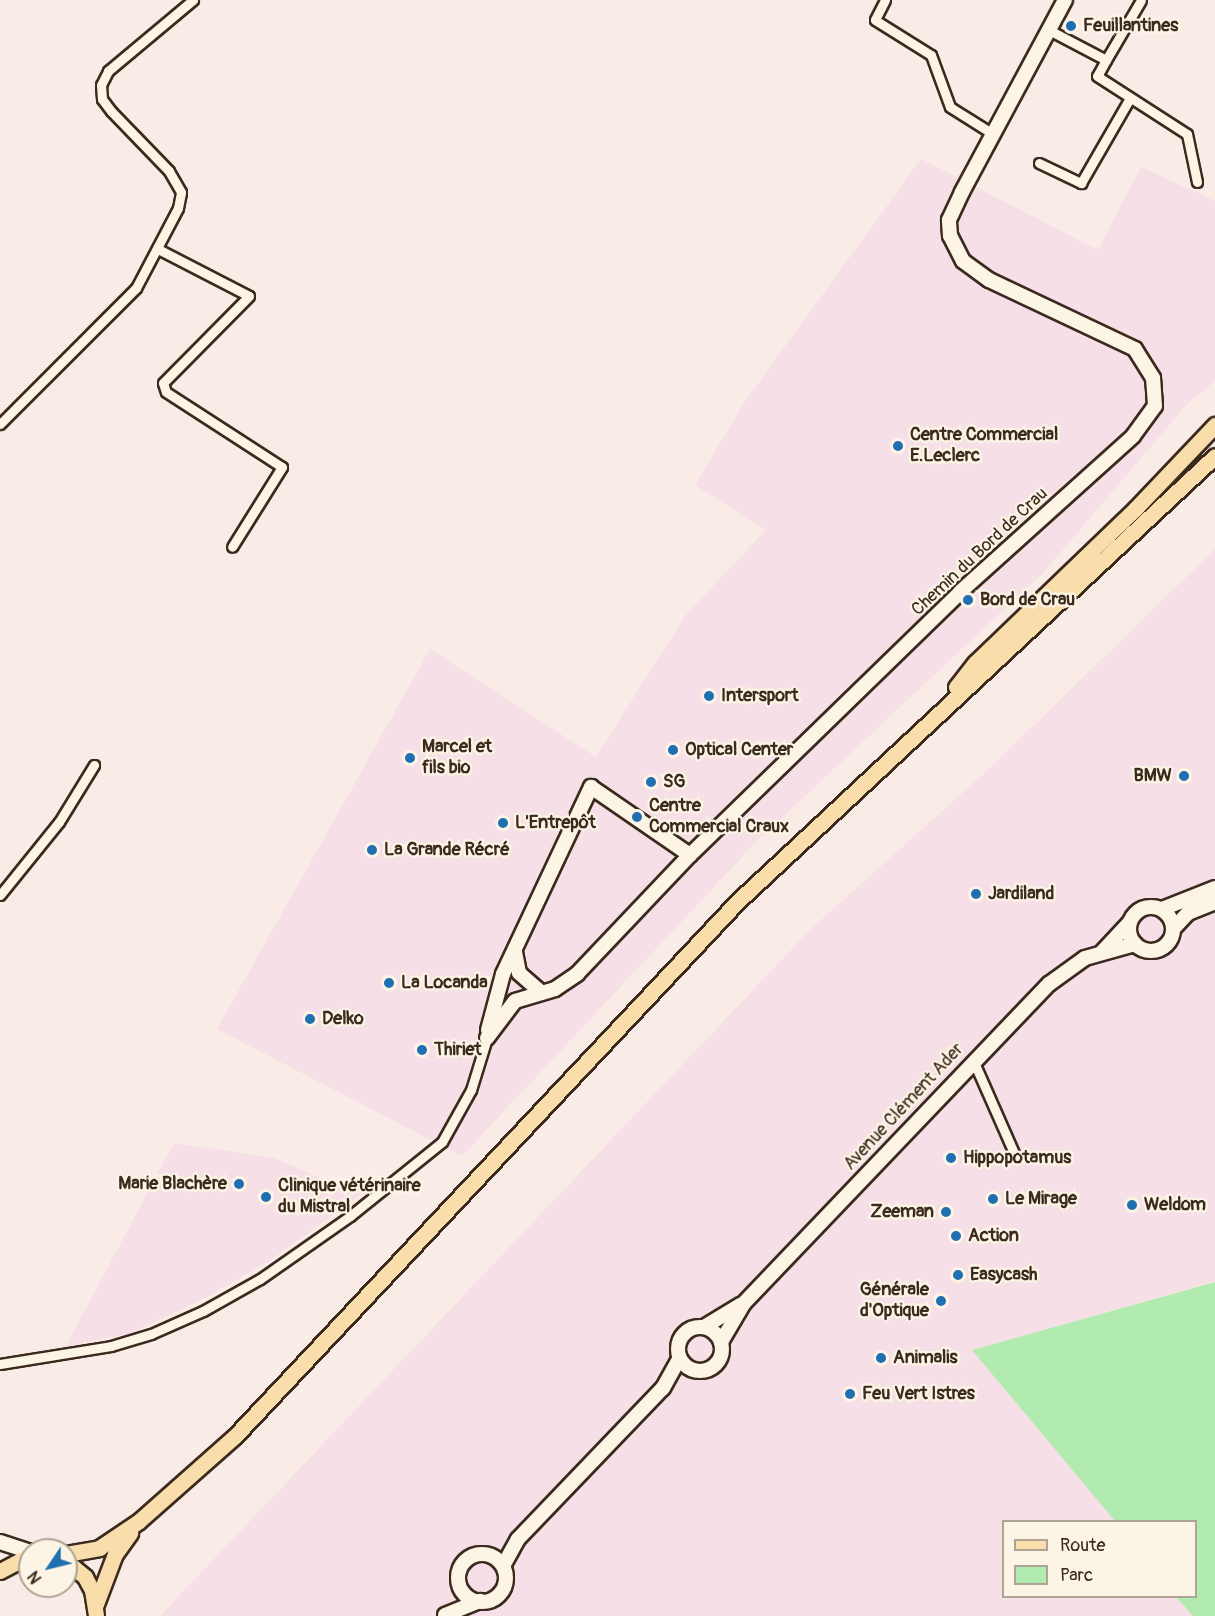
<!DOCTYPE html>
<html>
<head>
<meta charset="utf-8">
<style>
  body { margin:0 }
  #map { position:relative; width:1215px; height:1616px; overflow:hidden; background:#f9ebe6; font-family:Pangolin,sans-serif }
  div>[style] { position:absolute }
  .built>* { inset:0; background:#f6dfe7 }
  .green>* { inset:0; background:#b1ebb0 }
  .roads { filter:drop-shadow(2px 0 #3b2a1e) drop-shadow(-2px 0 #3b2a1e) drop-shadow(0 2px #3b2a1e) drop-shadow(0 -2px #3b2a1e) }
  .street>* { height:9px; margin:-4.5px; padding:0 4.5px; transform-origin:4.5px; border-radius:4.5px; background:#fcf5e5 }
  .secondary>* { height:14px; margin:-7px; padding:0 7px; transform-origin:7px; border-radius:7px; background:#fcf5e5 }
  .secondary>.ring { margin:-7px; padding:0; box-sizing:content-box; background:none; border:14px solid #fcf5e5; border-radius:50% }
  .primary>* { height:15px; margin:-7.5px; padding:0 7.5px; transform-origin:7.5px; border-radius:7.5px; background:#f9deab }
  .dots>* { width:16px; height:16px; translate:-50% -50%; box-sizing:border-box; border:3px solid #fcf5e5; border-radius:50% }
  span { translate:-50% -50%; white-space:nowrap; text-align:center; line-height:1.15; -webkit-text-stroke:4.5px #fcf5e5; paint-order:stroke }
  .poi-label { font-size:18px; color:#3b2a1e; font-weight:700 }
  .left { translate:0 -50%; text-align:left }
  .right { translate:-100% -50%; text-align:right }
  .street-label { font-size:18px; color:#3b2a1e }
  .legend { position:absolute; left:1002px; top:1520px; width:195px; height:78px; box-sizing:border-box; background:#fcf5e5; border:2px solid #afa495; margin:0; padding:8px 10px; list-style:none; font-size:18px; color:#3b2a1e }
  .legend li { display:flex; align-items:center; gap:12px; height:30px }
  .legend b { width:30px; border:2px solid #afa495 }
  .north { position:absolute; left:18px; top:1538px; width:60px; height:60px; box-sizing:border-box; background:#fcf5e5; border:2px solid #afa495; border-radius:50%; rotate:235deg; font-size:16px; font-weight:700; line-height:24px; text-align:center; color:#3b2a1e }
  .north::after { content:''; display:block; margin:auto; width:21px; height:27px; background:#1f6fb2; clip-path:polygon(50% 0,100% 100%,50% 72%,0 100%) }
</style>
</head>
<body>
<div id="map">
  <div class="built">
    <div style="clip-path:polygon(921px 159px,1098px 250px,1141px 167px,1215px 201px,1215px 381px,1187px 404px,1044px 572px,757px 841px,462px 1156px,217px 1029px,430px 649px,596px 757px,685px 616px,766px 530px,695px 485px,746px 400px)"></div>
    <div style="clip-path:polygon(1215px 549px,1215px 1281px,973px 1350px,1115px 1521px,1004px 1522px,1004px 1596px,1176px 1597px,1193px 1616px,160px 1616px,811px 929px,989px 769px)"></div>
    <div style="clip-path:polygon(174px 1143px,274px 1158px,361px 1195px,272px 1259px,207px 1297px,129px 1334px,66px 1346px)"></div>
  </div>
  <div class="green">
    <div style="clip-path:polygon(1215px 1282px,1215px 1616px,1193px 1616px,1176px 1597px,1196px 1596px,1196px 1522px,1115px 1521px,972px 1350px)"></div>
  </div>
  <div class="roads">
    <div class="street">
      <div style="left:885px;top:0;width:22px;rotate:117deg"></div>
      <div style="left:875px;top:20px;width:66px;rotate:32deg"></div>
      <div style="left:931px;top:55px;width:55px;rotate:69.9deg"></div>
      <div style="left:950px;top:107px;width:51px;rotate:32.1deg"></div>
      <div style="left:1049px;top:30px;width:64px;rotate:27.8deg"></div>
      <div style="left:1106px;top:60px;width:18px;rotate:119deg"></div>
      <div style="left:1097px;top:76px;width:107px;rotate:32.8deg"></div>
      <div style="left:1187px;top:134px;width:49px;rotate:78.2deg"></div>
      <div style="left:1106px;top:60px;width:69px;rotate:-59.7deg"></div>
      <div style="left:1039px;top:163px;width:47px;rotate:25.5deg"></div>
      <div style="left:1081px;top:183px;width:96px;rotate:-60deg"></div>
      <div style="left:158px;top:249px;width:102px;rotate:27.3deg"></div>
      <div style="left:249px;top:296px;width:122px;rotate:134.7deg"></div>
      <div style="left:163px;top:383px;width:9px;rotate:72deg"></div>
      <div style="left:166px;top:392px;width:138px;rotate:32.9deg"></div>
      <div style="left:282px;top:467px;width:94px;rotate:122deg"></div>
      <div style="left:0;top:424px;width:192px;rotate:-45deg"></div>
      <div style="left:136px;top:288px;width:90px;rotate:-62.3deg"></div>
      <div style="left:178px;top:208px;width:16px;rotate:-79deg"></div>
      <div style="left:181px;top:192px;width:24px;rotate:-120deg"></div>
      <div style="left:169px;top:171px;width:83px;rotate:-134deg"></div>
      <div style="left:111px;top:111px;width:15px;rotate:-127deg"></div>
      <div style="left:102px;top:99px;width:14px;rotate:-94deg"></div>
      <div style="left:101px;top:85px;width:16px;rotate:-63deg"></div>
      <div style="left:108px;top:71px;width:111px;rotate:-39.9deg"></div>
      <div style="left:0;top:895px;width:94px;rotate:-51.1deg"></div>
      <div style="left:59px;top:822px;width:67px;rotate:-58.4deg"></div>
      <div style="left:973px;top:1060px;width:102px;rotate:66.2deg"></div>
      <div style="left:0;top:1364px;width:112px;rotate:-9.2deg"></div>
      <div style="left:111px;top:1346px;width:42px;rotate:-16.7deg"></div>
      <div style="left:151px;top:1334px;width:57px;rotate:-23.9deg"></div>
      <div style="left:203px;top:1311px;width:65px;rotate:-29.3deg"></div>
      <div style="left:260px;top:1279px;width:110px;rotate:-35deg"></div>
      <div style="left:350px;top:1216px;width:118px;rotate:-38.8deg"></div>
      <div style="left:442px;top:1142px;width:60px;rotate:-60.9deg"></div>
      <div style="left:471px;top:1090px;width:54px;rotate:-72.9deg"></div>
    </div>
    <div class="secondary">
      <div class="ring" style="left:1129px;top:907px;width:30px;height:30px"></div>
      <div style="left:1162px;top:909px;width:57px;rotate:-21.6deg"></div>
      <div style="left:1174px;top:928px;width:21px;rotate:-47deg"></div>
      <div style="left:1188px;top:913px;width:29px;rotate:-22deg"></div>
      <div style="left:515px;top:952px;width:21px;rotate:79deg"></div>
      <div style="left:519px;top:973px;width:30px;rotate:41deg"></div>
      <div style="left:1102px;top:952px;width:41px;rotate:-47deg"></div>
      <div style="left:488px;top:1030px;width:58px;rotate:-75deg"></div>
      <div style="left:503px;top:974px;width:207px;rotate:-64.8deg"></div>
      <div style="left:591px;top:787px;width:120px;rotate:34.5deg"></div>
      <div style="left:487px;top:1038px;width:46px;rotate:-52.9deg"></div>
      <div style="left:515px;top:1001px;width:42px;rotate:-16.7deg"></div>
      <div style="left:555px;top:989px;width:27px;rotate:-34deg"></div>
      <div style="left:577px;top:974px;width:164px;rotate:-46.5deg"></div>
      <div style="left:690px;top:855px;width:377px;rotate:-44.2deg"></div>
      <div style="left:960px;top:592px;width:233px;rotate:-42deg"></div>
      <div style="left:1133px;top:436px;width:37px;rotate:-54deg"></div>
      <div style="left:1155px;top:406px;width:28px;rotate:-94deg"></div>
      <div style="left:1153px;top:378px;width:34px;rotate:-122deg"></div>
      <div style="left:1135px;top:349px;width:161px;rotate:-154.7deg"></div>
      <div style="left:989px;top:280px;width:32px;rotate:-144deg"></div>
      <div style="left:963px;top:261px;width:28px;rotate:-117deg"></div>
      <div style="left:950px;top:236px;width:16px;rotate:-94deg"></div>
      <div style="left:949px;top:220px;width:31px;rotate:-65deg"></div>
      <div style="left:962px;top:192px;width:218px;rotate:-61.8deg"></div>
      <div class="ring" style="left:678px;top:1327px;width:30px;height:30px"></div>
      <div style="left:704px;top:1327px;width:42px;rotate:-31.4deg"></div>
      <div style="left:721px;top:1342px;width:45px;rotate:-59.5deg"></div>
      <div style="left:744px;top:1303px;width:441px;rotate:-46.3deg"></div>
      <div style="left:1049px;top:984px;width:44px;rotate:-35.8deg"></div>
      <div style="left:1085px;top:958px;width:52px;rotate:-15.6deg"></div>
      <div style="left:0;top:1542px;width:32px;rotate:18deg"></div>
      <div class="ring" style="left:458px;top:1554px;width:34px;height:34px"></div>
      <div style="left:503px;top:1566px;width:31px;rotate:-61deg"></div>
      <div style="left:518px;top:1539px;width:209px;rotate:-46.2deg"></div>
      <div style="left:663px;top:1388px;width:33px;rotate:-61deg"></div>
      <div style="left:445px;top:1615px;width:38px;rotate:-22deg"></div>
    </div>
    <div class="primary">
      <div style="left:956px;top:687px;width:31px;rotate:-52deg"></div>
      <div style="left:975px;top:663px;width:223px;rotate:-43.9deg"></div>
      <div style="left:1136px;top:508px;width:115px;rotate:-46.4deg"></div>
      <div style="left:66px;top:1554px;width:34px;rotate:-10deg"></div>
      <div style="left:99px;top:1548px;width:48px;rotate:-34deg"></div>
      <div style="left:139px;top:1521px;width:128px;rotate:-41.5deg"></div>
      <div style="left:235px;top:1436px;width:734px;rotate:-46.77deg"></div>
      <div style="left:738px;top:901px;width:652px;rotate:-43.01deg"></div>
      <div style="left:66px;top:1561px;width:25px;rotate:40deg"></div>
      <div style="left:85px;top:1577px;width:15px;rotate:62deg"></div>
      <div style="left:92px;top:1590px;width:26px;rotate:81deg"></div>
      <div style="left:0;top:1571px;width:34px;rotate:-28deg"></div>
      <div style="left:96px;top:1604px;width:53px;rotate:-69.2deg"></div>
      <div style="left:115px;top:1554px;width:26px;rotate:-54deg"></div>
    </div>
  </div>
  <div class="dots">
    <div style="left:1071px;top:26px;background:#1f6fb2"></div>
    <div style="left:898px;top:446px;background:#1f6fb2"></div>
    <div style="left:968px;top:600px;background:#1f6fb2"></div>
    <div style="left:709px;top:696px;background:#1f6fb2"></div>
    <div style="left:673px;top:750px;background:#1f6fb2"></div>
    <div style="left:410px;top:758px;background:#1f6fb2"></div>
    <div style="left:1184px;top:776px;background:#1f6fb2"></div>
    <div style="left:651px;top:782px;background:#1f6fb2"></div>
    <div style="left:637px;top:817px;background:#1f6fb2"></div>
    <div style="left:503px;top:823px;background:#1f6fb2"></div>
    <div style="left:372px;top:850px;background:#1f6fb2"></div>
    <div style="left:976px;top:894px;background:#1f6fb2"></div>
    <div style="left:389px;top:983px;background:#1f6fb2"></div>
    <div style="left:310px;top:1019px;background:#1f6fb2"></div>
    <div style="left:422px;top:1050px;background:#1f6fb2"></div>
    <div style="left:951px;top:1158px;background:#1f6fb2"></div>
    <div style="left:239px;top:1184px;background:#1f6fb2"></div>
    <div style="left:266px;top:1197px;background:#1f6fb2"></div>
    <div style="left:993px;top:1199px;background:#1f6fb2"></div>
    <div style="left:1132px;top:1205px;background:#1f6fb2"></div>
    <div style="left:946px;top:1212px;background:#1f6fb2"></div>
    <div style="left:956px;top:1236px;background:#1f6fb2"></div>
    <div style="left:958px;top:1275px;background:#1f6fb2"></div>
    <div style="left:941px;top:1301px;background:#1f6fb2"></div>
    <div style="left:881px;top:1358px;background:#1f6fb2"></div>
    <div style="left:850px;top:1394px;background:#1f6fb2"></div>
  </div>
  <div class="poi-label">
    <span class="left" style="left:1083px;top:26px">Feuillantines</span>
    <span class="left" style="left:910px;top:446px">Centre Commercial<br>E.Leclerc</span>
    <span class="left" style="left:980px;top:600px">Bord de Crau</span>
    <span class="left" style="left:721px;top:696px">Intersport</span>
    <span class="left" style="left:422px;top:758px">Marcel et<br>fils bio</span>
    <span class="left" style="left:685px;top:750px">Optical Center</span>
    <span class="right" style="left:1172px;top:776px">BMW</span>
    <span class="left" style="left:663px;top:782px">SG</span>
    <span class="left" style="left:649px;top:817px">Centre<br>Commercial Craux</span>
    <span class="left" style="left:515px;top:823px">L'Entrepôt</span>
    <span class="left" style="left:384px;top:850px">La Grande Récré</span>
    <span class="left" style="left:988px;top:894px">Jardiland</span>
    <span class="left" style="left:401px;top:983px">La Locanda</span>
    <span class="left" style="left:322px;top:1019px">Delko</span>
    <span class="left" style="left:434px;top:1050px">Thiriet</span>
    <span class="left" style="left:963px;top:1158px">Hippopotamus</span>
    <span class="right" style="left:227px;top:1184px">Marie Blachère</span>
    <span class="left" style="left:278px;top:1197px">Clinique vétérinaire<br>du Mistral</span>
    <span class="left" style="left:1005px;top:1199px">Le Mirage</span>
    <span class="left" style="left:1144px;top:1205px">Weldom</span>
    <span class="right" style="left:934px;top:1212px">Zeeman</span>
    <span class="left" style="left:968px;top:1236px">Action</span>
    <span class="left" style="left:970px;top:1275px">Easycash</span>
    <span class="right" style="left:929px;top:1301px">Générale<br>d'Optique</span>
    <span class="left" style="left:893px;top:1358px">Animalis</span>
    <span class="left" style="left:862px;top:1394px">Feu Vert Istres</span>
  </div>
  <div class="street-label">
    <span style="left:980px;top:552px;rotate:-43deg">Chemin du Bord de Crau</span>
    <span style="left:904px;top:1107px;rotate:-47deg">Avenue Clément Ader</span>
  </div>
  <ul class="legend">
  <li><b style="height:8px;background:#f9deab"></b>Route</li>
  <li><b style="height:16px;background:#b1ebb0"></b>Parc</li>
  </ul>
  <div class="north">N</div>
</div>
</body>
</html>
